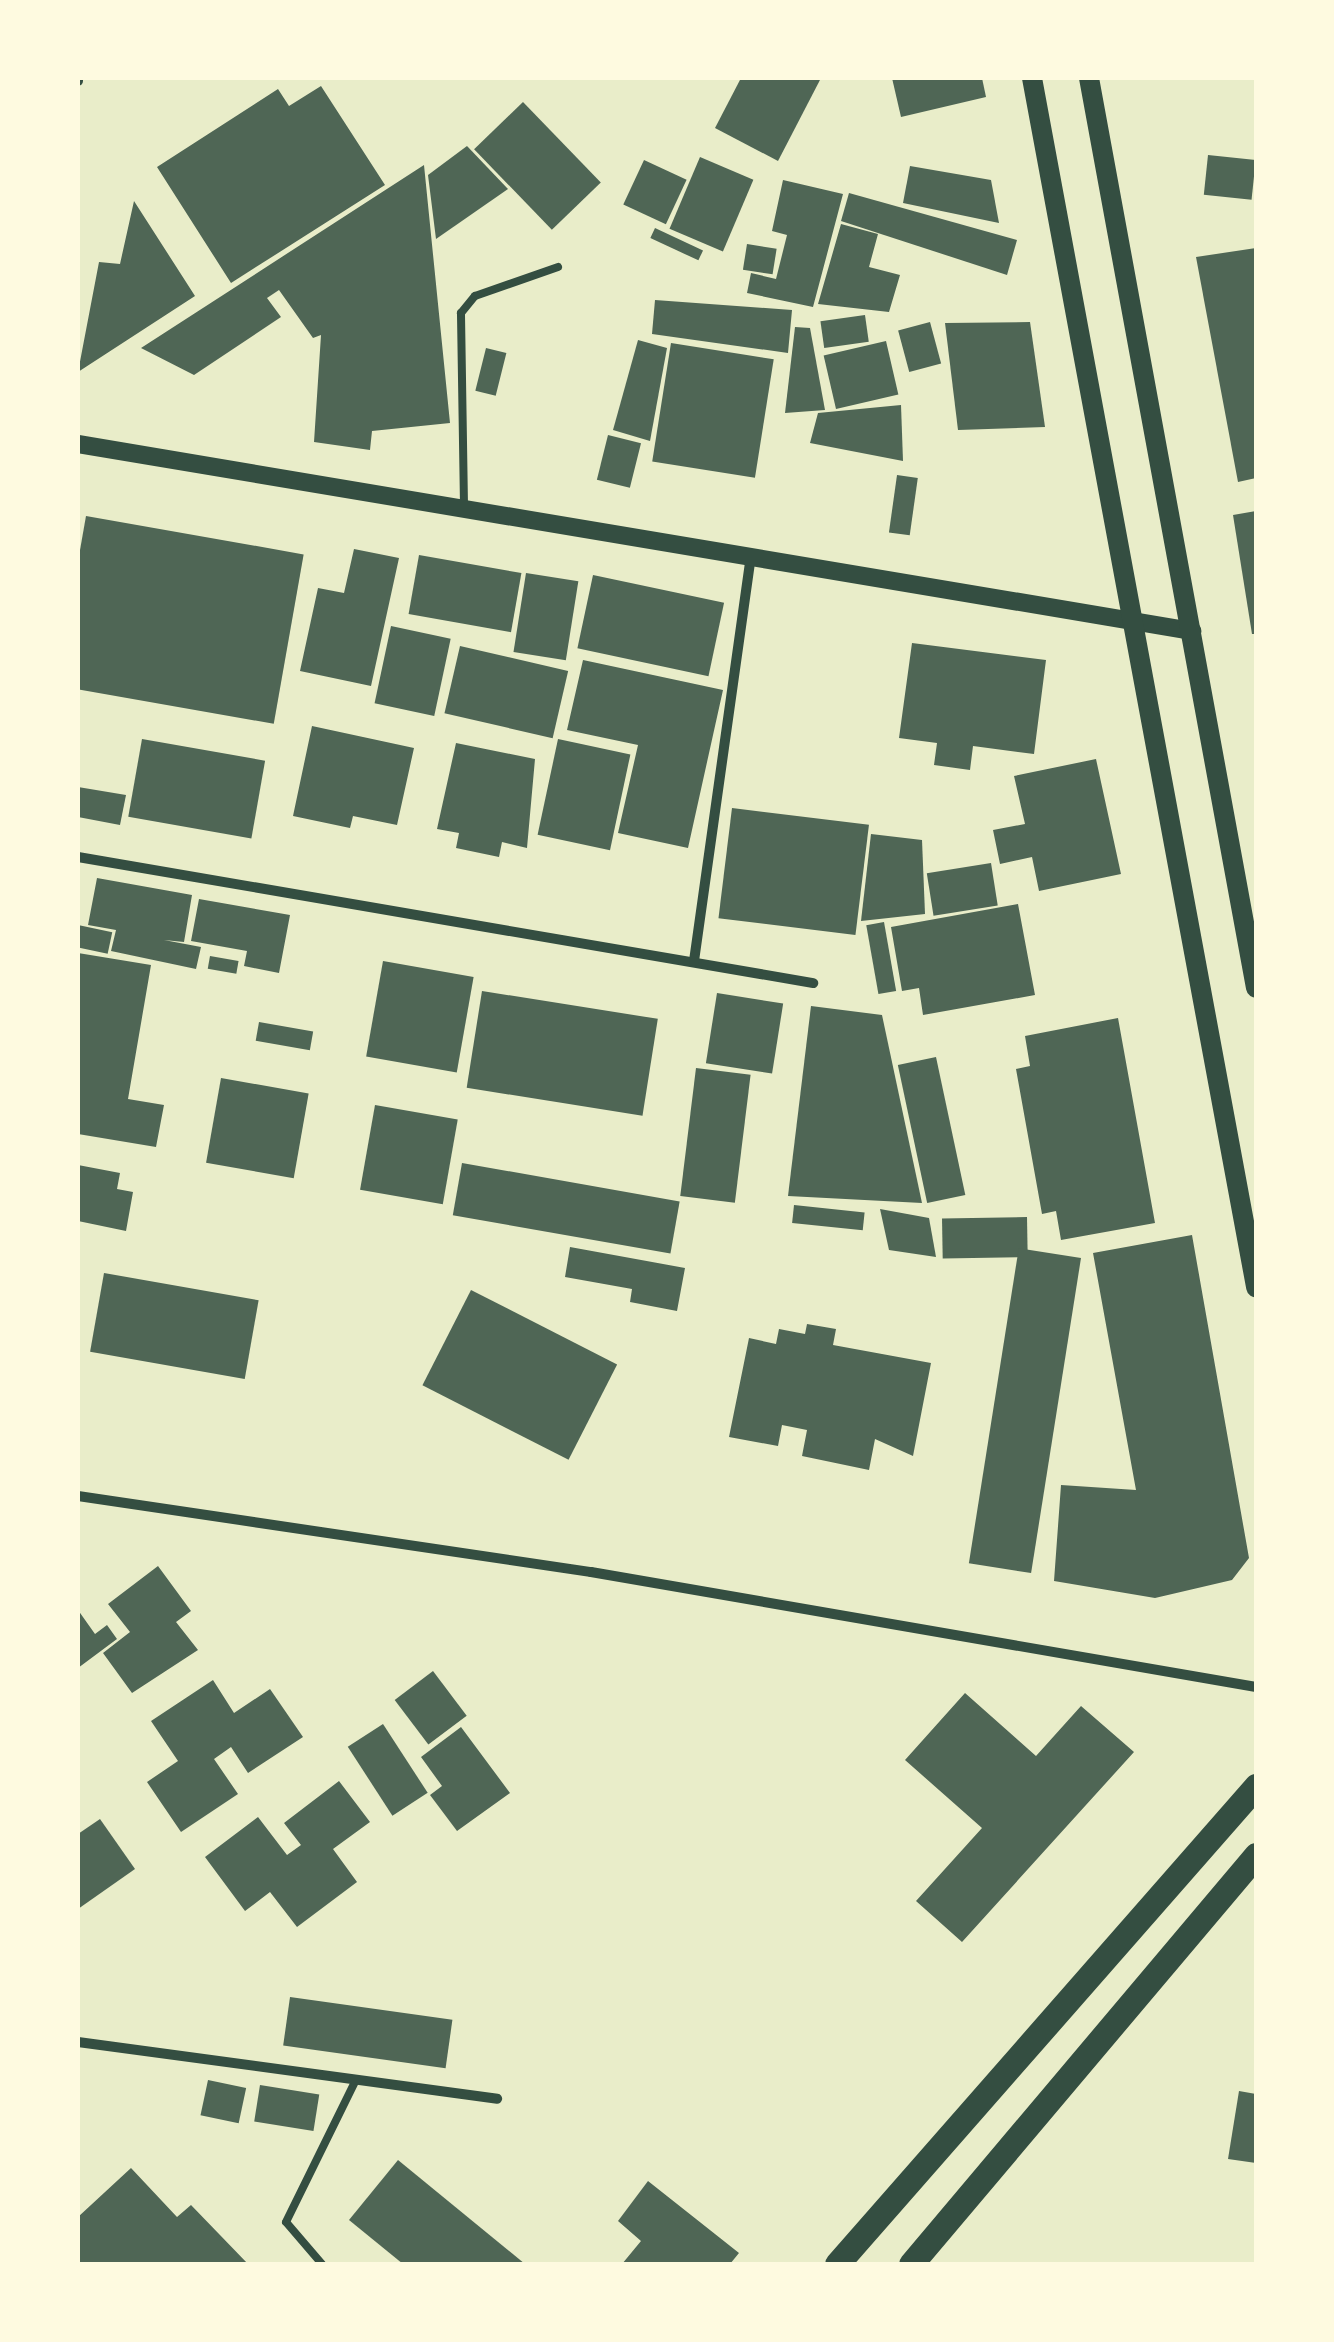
<!DOCTYPE html>
<html>
<head>
<meta charset="utf-8">
<style>
  body { margin:0 }
  #map { position:relative; width:1334px; height:2342px; overflow:hidden; background:#e9edc9; font-family:Helvetica,sans-serif }
  div>[style] { position:absolute }
  .building>* { inset:0; background:#4f6655; transform-origin:0 0 }
  .service>* { height:8px; margin:-4px; padding:0 4px; transform-origin:4px; border-radius:4px; background:#344e41 }
  .minor>* { height:10px; margin:-5px; padding:0 5px; transform-origin:5px; border-radius:5px; background:#344e41 }
  .tertiary>* { height:18px; margin:-9px; padding:0 9px; transform-origin:9px; border-radius:9px; background:#344e41 }
  .secondary>* { height:20px; margin:-10px; padding:0 10px; transform-origin:10px; border-radius:10px; background:#344e41 }
  .primary>* { height:25px; margin:-12.5px; padding:0 12.5px; transform-origin:12.5px; border-radius:12.5px; background:#344e41 }
  span { translate:-50% -50%; white-space:nowrap; text-align:center; line-height:1.15; -webkit-text-stroke:8px #fefae0; paint-order:stroke }
  .frame { position:absolute; inset:0; border:80px solid #fefae0; pointer-events:none }
</style>
</head>
<body>
<div id="map">
  <div class="building">
    <div style="clip-path:polygon(741px 78px,821px 78px,778px 161px,715px 128px)"></div>
    <div style="clip-path:polygon(892px 78px,982px 78px,986px 97px,901px 117px)"></div>
    <div style="clip-path:polygon(321px 86px,385px 185px,231px 283px,157px 167px,278px 89px,289px 106px)"></div>
    <div style="left:523px;top:102px;width:112px;height:68px;rotate:46deg"></div>
    <div style="clip-path:polygon(467px 146px,508px 189px,436px 239px,428px 175px)"></div>
    <div style="left:1208px;top:155px;width:48px;height:40px;rotate:6deg"></div>
    <div style="left:700px;top:157px;width:58px;height:78px;rotate:23deg"></div>
    <div style="left:644px;top:160px;width:47px;height:49px;rotate:25deg"></div>
    <div style="clip-path:polygon(424px 165px,450px 423px,372px 431px,370px 450px,314px 442px,321px 335px,313px 338px,279px 290px,267px 298px,281px 317px,194px 375px,141px 348px)"></div>
    <div style="clip-path:polygon(910px 166px,991px 180px,999px 223px,903px 203px)"></div>
    <div style="clip-path:polygon(783px 180px,843px 194px,813px 307px,747px 293px,751px 273px,776px 279px,787px 235px,772px 231px)"></div>
    <div style="clip-path:polygon(849px 193px,1017px 240px,1007px 275px,841px 221px)"></div>
    <div style="clip-path:polygon(134px 201px,195px 296px,78px 372px,99px 262px,120px 264px)"></div>
    <div style="clip-path:polygon(841px 224px,878px 234px,869px 267px,900px 275px,889px 312px,818px 304px)"></div>
    <div style="left:655px;top:228px;width:53px;height:11px;rotate:25deg"></div>
    <div style="left:747px;top:244px;width:30px;height:26px;rotate:9deg"></div>
    <div style="clip-path:polygon(1256px 248px,1256px 478px,1238px 482px,1196px 257px)"></div>
    <div style="clip-path:polygon(655px 300px,792px 310px,788px 353px,652px 334px)"></div>
    <div style="left:865px;top:315px;width:27px;height:45px;rotate:82deg"></div>
    <div style="left:930px;top:322px;width:43px;height:33px;rotate:75deg"></div>
    <div style="clip-path:polygon(1030px 322px,1045px 427px,958px 430px,945px 323px)"></div>
    <div style="clip-path:polygon(795px 327px,810px 328px,825px 410px,785px 413px)"></div>
    <div style="clip-path:polygon(638px 340px,667px 348px,650px 441px,613px 430px)"></div>
    <div style="left:886px;top:341px;width:55px;height:64px;rotate:77deg"></div>
    <div style="left:671px;top:343px;width:104px;height:120px;rotate:9deg"></div>
    <div style="left:486px;top:348px;width:21px;height:44px;rotate:14deg"></div>
    <div style="clip-path:polygon(901px 405px,903px 461px,810px 443px,818px 413px)"></div>
    <div style="left:608px;top:435px;width:34px;height:46px;rotate:14deg"></div>
    <div style="left:897px;top:475px;width:21px;height:58px;rotate:8deg"></div>
    <div style="clip-path:polygon(1256px 511px,1256px 634px,1252px 634px,1233px 515px)"></div>
    <div style="left:86px;top:516px;width:221px;height:172px;rotate:10deg"></div>
    <div style="clip-path:polygon(354px 549px,399px 558px,371px 686px,300px 671px,318px 588px,344px 593px)"></div>
    <div style="left:419px;top:555px;width:104px;height:60px;rotate:10deg"></div>
    <div style="left:526px;top:573px;width:53px;height:80px;rotate:9deg"></div>
    <div style="left:593px;top:575px;width:134px;height:75px;rotate:12deg"></div>
    <div style="left:391px;top:626px;width:61px;height:79px;rotate:12deg"></div>
    <div style="clip-path:polygon(912px 643px,1046px 660px,1034px 754px,973px 746px,970px 770px,934px 765px,937px 743px,899px 738px)"></div>
    <div style="left:460px;top:646px;width:111px;height:69px;rotate:13deg"></div>
    <div style="clip-path:polygon(583px 660px,723px 690px,688px 848px,618px 833px,638px 745px,567px 730px)"></div>
    <div style="clip-path:polygon(312px 726px,414px 748px,397px 825px,353px 816px,350px 828px,293px 816px)"></div>
    <div style="left:142px;top:739px;width:125px;height:79px;rotate:10deg"></div>
    <div style="left:558px;top:739px;width:74px;height:98px;rotate:12deg"></div>
    <div style="clip-path:polygon(456px 743px,535px 759px,527px 848px,502px 842px,499px 857px,456px 848px,459px 833px,437px 829px)"></div>
    <div style="clip-path:polygon(1096px 759px,1121px 874px,1039px 891px,1032px 857px,1000px 864px,993px 830px,1025px 824px,1014px 776px)"></div>
    <div style="clip-path:polygon(78px 787px,126px 795px,120px 825px,78px 817px)"></div>
    <div style="left:732px;top:808px;width:138px;height:111px;rotate:7deg"></div>
    <div style="clip-path:polygon(871px 834px,922px 840px,925px 914px,861px 921px)"></div>
    <div style="left:991px;top:863px;width:43px;height:65px;rotate:81deg"></div>
    <div style="clip-path:polygon(97px 878px,192px 895px,184px 942px,164px 940px,201px 947px,196px 969px,111px 951px,116px 930px,88px 925px)"></div>
    <div style="clip-path:polygon(199px 899px,290px 915px,279px 973px,244px 966px,247px 951px,191px 941px)"></div>
    <div style="clip-path:polygon(1018px 904px,1035px 995px,923px 1015px,919px 988px,902px 991px,891px 927px)"></div>
    <div style="left:884px;top:922px;width:70px;height:18px;rotate:80deg"></div>
    <div style="left:78px;top:925px;width:35px;height:22px;rotate:12deg"></div>
    <div style="clip-path:polygon(78px 953px,151px 965px,128px 1099px,164px 1105px,156px 1147px,78px 1134px)"></div>
    <div style="left:210px;top:956px;width:29px;height:13px;rotate:10deg"></div>
    <div style="left:383px;top:961px;width:92px;height:97px;rotate:10deg"></div>
    <div style="left:482px;top:991px;width:178px;height:98px;rotate:9deg"></div>
    <div style="left:717px;top:993px;width:67px;height:71px;rotate:9deg"></div>
    <div style="clip-path:polygon(811px 1006px,882px 1015px,922px 1203px,788px 1196px)"></div>
    <div style="clip-path:polygon(1118px 1018px,1155px 1223px,1061px 1240px,1056px 1211px,1042px 1214px,1016px 1069px,1030px 1066px,1025px 1036px)"></div>
    <div style="left:259px;top:1022px;width:55px;height:19px;rotate:10deg"></div>
    <div style="left:936px;top:1057px;width:141px;height:39px;rotate:78deg"></div>
    <div style="left:696px;top:1068px;width:55px;height:129px;rotate:7deg"></div>
    <div style="left:221px;top:1078px;width:89px;height:86px;rotate:10deg"></div>
    <div style="left:375px;top:1105px;width:84px;height:86px;rotate:10deg"></div>
    <div style="left:462px;top:1163px;width:221px;height:53px;rotate:10deg"></div>
    <div style="clip-path:polygon(78px 1165px,120px 1173px,117px 1189px,133px 1192px,126px 1231px,78px 1221px)"></div>
    <div style="left:794px;top:1205px;width:71px;height:18px;rotate:6deg"></div>
    <div style="clip-path:polygon(880px 1209px,929px 1218px,936px 1257px,889px 1250px)"></div>
    <div style="left:1027px;top:1217px;width:40px;height:85px;rotate:89deg"></div>
    <div style="clip-path:polygon(1192px 1235px,1249px 1558px,1232px 1580px,1155px 1598px,1054px 1581px,1061px 1485px,1136px 1490px,1093px 1253px)"></div>
    <div style="clip-path:polygon(570px 1247px,685px 1268px,677px 1311px,630px 1302px,632px 1289px,565px 1277px)"></div>
    <div style="left:1081px;top:1258px;width:319px;height:63px;rotate:99deg"></div>
    <div style="left:104px;top:1273px;width:157px;height:80px;rotate:10deg"></div>
    <div style="left:471px;top:1290px;width:164px;height:107px;rotate:27deg"></div>
    <div style="clip-path:polygon(807px 1324px,836px 1329px,833px 1345px,931px 1363px,913px 1456px,875px 1439px,869px 1470px,802px 1456px,807px 1430px,782px 1425px,778px 1446px,729px 1437px,749px 1338px,776px 1344px,779px 1329px,805px 1334px)"></div>
    <div style="clip-path:polygon(158px 1566px,191px 1611px,176px 1622px,198px 1650px,132px 1693px,103px 1653px,130px 1632px,108px 1604px)"></div>
    <div style="clip-path:polygon(78px 1610px,95px 1634px,107px 1625px,117px 1639px,78px 1668px)"></div>
    <div style="left:433px;top:1671px;width:56px;height:48px;rotate:53deg"></div>
    <div style="clip-path:polygon(213px 1680px,234px 1713px,270px 1689px,303px 1737px,248px 1773px,231px 1747px,214px 1759px,238px 1794px,181px 1832px,147px 1782px,178px 1761px,151px 1721px)"></div>
    <div style="clip-path:polygon(965px 1693px,1036px 1756px,1081px 1706px,1134px 1752px,962px 1942px,916px 1901px,982px 1828px,905px 1760px)"></div>
    <div style="left:383px;top:1724px;width:82px;height:42px;rotate:57deg"></div>
    <div style="clip-path:polygon(461px 1727px,510px 1793px,457px 1831px,430px 1795px,442px 1786px,421px 1757px)"></div>
    <div style="clip-path:polygon(339px 1781px,370px 1822px,333px 1849px,357px 1882px,297px 1927px,270px 1892px,245px 1911px,205px 1857px,258px 1817px,287px 1855px,301px 1845px,284px 1823px)"></div>
    <div style="clip-path:polygon(100px 1819px,135px 1869px,78px 1909px,78px 1834px)"></div>
    <div style="left:290px;top:1997px;width:164px;height:49px;rotate:8deg"></div>
    <div style="left:208px;top:2080px;width:39px;height:36px;rotate:12deg"></div>
    <div style="left:260px;top:2085px;width:60px;height:37px;rotate:9deg"></div>
    <div style="clip-path:polygon(1239px 2091px,1256px 2094px,1256px 2163px,1228px 2159px)"></div>
    <div style="clip-path:polygon(398px 2160px,525px 2264px,403px 2264px,349px 2220px)"></div>
    <div style="clip-path:polygon(131px 2168px,177px 2217px,191px 2205px,248px 2264px,78px 2264px,78px 2217px)"></div>
    <div style="clip-path:polygon(648px 2181px,739px 2253px,730px 2264px,622px 2264px,641px 2241px,618px 2221px)"></div>
  </div>
  <div class="service">
    <div style="left:464px;top:506px;width:193px;rotate:-90.9deg"></div>
    <div style="left:461px;top:313px;width:22px;rotate:-51deg"></div>
    <div style="left:475px;top:296px;width:88px;rotate:-19.3deg"></div>
    <div style="left:322px;top:2264px;width:55px;rotate:-130.6deg"></div>
    <div style="left:286px;top:2222px;width:156px;rotate:-63.8deg"></div>
  </div>
  <div class="minor">
    <div style="left:78px;top:81px;width:3px;rotate:-90deg"></div>
    <div style="left:78px;top:857px;width:746px;rotate:9.73deg"></div>
    <div style="left:694px;top:961px;width:409px;rotate:-82deg"></div>
    <div style="left:78px;top:1496px;width:519px;rotate:8.43deg"></div>
    <div style="left:591px;top:1572px;width:675px;rotate:9.81deg"></div>
    <div style="left:78px;top:2042px;width:423px;rotate:7.7deg"></div>
  </div>
  <div class="tertiary">
    <div style="left:78px;top:444px;width:1130px;rotate:9.53deg"></div>
  </div>
  <div class="secondary">
    <div style="left:1032px;top:78px;width:1230px;rotate:79.5deg"></div>
    <div style="left:1089px;top:78px;width:925px;rotate:79.6deg"></div>
  </div>
  <div class="primary">
    <div style="left:837px;top:2264px;width:636px;rotate:-48.76deg"></div>
    <div style="left:911px;top:2264px;width:535px;rotate:-49.85deg"></div>
  </div>
  <div class="frame"></div>
</div>
</body>
</html>
